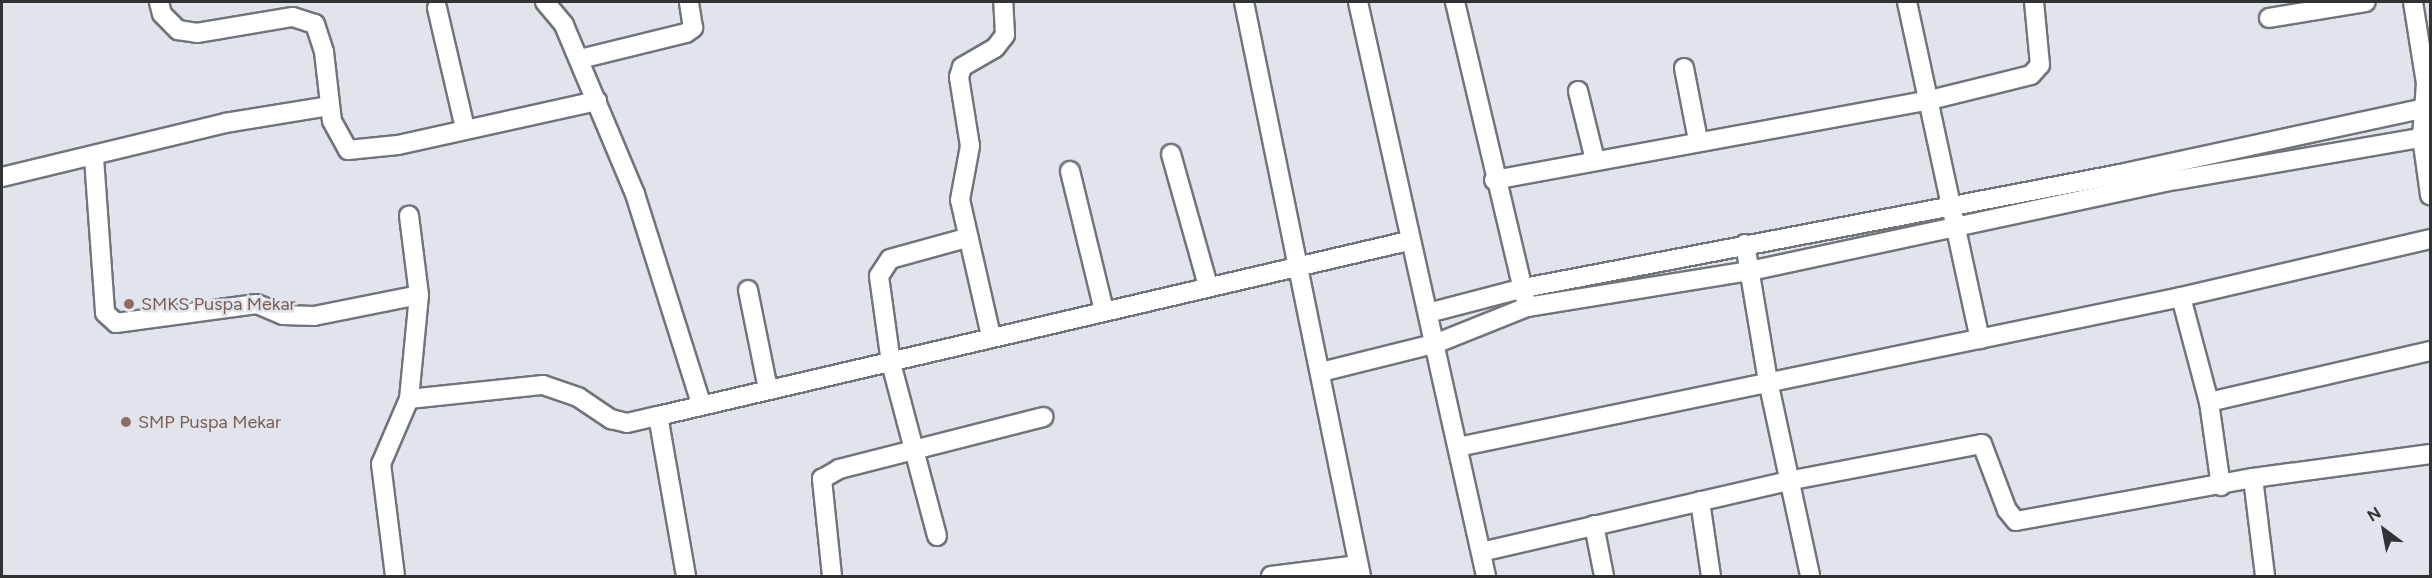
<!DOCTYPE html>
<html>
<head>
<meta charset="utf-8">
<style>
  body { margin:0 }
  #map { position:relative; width:2432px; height:578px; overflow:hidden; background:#e1e5eb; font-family:Figtree,sans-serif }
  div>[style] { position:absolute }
  .roads { filter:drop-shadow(2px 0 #717479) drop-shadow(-2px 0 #717479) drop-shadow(0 2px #717479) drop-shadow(0 -2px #717479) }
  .minor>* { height:18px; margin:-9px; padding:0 9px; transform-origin:9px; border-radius:9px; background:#fff }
  .dots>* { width:16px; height:16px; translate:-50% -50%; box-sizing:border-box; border:3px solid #e1e5eb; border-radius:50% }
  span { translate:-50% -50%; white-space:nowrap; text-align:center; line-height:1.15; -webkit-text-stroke:5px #e1e5eb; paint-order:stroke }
  .education-label { font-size:18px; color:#785e54 }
  .left { translate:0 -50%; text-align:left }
  .frame { position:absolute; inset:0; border:3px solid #303234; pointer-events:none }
  .north { position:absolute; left:2354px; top:500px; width:60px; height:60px; -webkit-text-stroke:4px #e1e5eb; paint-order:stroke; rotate:328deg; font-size:16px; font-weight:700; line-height:24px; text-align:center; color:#303234 }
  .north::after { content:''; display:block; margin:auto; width:21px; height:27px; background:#303234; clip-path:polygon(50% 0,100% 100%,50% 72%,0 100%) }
</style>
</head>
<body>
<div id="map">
  <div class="roads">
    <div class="minor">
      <div style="left:159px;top:2px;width:12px;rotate:76deg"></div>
      <div style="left:162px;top:14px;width:23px;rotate:45deg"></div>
      <div style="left:178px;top:30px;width:19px;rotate:9deg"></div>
      <div style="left:197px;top:33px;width:97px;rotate:-9.5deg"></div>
      <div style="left:293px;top:17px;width:23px;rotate:18deg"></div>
      <div style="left:315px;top:24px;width:29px;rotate:72deg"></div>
      <div style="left:324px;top:52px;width:69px;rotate:83.4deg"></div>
      <div style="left:332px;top:121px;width:33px;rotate:61deg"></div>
      <div style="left:348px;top:150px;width:50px;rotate:-5.7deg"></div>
      <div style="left:398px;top:145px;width:204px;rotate:-12.5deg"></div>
      <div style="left:545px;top:2px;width:30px;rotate:50deg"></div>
      <div style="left:564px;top:25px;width:183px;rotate:67.2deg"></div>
      <div style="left:635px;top:194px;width:219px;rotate:72.5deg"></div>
      <div style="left:1244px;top:2px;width:586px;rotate:78.48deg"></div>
      <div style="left:1358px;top:2px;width:588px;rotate:77.43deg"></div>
      <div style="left:1455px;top:2px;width:303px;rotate:76.7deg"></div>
      <div style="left:1907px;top:2px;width:345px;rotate:77.8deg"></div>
      <div style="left:2413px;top:2px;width:82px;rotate:80.9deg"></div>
      <div style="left:2426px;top:83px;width:54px;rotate:94.2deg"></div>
      <div style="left:2422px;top:137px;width:59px;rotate:82.1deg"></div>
      <div style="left:437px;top:8px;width:123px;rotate:76.9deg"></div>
      <div style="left:2269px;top:18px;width:98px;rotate:-9.4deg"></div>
      <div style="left:580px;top:59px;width:109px;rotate:-13.8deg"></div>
      <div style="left:686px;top:33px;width:9px;rotate:-36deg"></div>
      <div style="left:693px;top:28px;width:26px;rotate:-99deg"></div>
      <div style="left:1684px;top:68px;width:73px;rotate:79deg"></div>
      <div style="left:1578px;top:91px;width:71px;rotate:76.2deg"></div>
      <div style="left:1171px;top:154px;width:137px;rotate:74.3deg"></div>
      <div style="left:94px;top:158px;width:155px;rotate:85.9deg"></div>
      <div style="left:105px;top:313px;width:15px;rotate:42deg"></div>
      <div style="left:116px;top:323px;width:142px;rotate:-7.7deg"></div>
      <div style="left:257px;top:304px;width:28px;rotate:23deg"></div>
      <div style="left:283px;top:315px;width:31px;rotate:2deg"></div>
      <div style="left:314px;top:316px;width:107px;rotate:-11.3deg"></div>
      <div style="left:1070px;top:171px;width:143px;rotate:76.3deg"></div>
      <div style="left:2px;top:177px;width:229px;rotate:-13.6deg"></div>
      <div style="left:225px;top:123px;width:105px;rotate:-9.3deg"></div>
      <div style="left:1494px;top:180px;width:443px;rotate:-10.4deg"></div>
      <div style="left:1930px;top:100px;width:104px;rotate:-13.9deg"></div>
      <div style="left:2031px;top:75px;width:13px;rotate:-48deg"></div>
      <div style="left:2040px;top:65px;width:63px;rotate:-95.4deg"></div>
      <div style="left:1745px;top:244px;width:139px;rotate:80.5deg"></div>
      <div style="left:1768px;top:381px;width:199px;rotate:77.8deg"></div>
      <div style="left:748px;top:290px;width:101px;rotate:78.6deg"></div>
      <div style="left:2181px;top:297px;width:109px;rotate:75.1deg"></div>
      <div style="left:2209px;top:402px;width:85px;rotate:81.9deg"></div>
      <div style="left:1428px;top:313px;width:99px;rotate:-14.6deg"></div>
      <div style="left:1524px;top:288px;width:612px;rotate:-10.83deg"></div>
      <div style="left:2125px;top:173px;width:312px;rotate:-12.2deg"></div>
      <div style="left:991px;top:336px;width:139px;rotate:-102.8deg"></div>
      <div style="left:960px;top:200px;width:55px;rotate:-79.5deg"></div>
      <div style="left:970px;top:146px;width:70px;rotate:-99.1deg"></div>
      <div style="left:959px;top:77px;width:10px;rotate:-73deg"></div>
      <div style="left:962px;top:67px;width:38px;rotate:-30deg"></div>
      <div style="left:995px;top:48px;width:16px;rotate:-52deg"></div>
      <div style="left:1005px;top:35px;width:33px;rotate:-93deg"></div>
      <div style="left:1321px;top:372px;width:120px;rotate:-14deg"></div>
      <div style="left:1437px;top:343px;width:97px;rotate:-21.8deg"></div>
      <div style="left:1527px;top:307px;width:226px;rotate:-9.2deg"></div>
      <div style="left:1750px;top:271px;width:436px;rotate:-12.1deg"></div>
      <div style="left:2176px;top:180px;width:258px;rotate:-9.8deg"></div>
      <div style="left:409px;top:399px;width:135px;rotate:-6deg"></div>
      <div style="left:543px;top:385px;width:37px;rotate:19deg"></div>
      <div style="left:578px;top:397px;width:40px;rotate:34deg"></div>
      <div style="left:611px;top:419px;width:16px;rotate:14deg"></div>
      <div style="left:627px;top:423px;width:32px;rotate:-13deg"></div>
      <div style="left:2209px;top:402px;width:227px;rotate:-13deg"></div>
      <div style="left:1458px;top:447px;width:738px;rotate:-11.72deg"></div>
      <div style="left:2181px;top:297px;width:256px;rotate:-13.1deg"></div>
      <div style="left:2253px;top:478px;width:99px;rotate:83deg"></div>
      <div style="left:1700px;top:501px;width:76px;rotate:81.7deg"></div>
      <div style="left:1594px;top:525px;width:52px;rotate:78.9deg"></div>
      <div style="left:937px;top:536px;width:179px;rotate:-104.9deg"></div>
      <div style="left:891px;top:363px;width:88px;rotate:-97.9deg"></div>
      <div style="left:879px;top:276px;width:20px;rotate:-57deg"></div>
      <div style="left:890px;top:259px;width:79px;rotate:-15.4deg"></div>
      <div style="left:1481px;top:552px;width:320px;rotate:-13deg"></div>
      <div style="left:1793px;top:480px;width:192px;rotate:-10.8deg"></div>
      <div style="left:1982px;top:444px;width:71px;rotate:69.3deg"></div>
      <div style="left:2007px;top:510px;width:14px;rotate:51deg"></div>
      <div style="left:2016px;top:521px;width:241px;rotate:-10.3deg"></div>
      <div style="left:2253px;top:478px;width:179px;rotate:-7.7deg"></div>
      <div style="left:395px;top:576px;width:113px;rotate:-97.1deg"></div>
      <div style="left:381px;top:464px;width:71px;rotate:-66.7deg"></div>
      <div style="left:409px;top:399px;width:104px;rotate:-84.5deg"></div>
      <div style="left:419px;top:295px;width:80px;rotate:-97.2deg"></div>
      <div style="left:686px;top:576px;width:162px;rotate:-99.9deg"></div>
      <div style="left:658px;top:416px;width:770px;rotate:-13.13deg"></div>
      <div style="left:832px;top:576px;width:98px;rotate:-95.9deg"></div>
      <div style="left:822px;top:479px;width:20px;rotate:-30deg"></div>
      <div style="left:839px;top:469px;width:211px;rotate:-14.3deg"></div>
      <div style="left:1271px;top:576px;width:88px;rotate:-7.2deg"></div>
    </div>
  </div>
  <div class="dots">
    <div style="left:129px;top:304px;background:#8d6e63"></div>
    <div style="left:126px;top:422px;background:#8d6e63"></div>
  </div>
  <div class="education-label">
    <span class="left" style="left:141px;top:304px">SMKS Puspa Mekar</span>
    <span class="left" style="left:138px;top:422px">SMP Puspa Mekar</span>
  </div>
  <div class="frame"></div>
  <div class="north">N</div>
</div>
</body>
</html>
